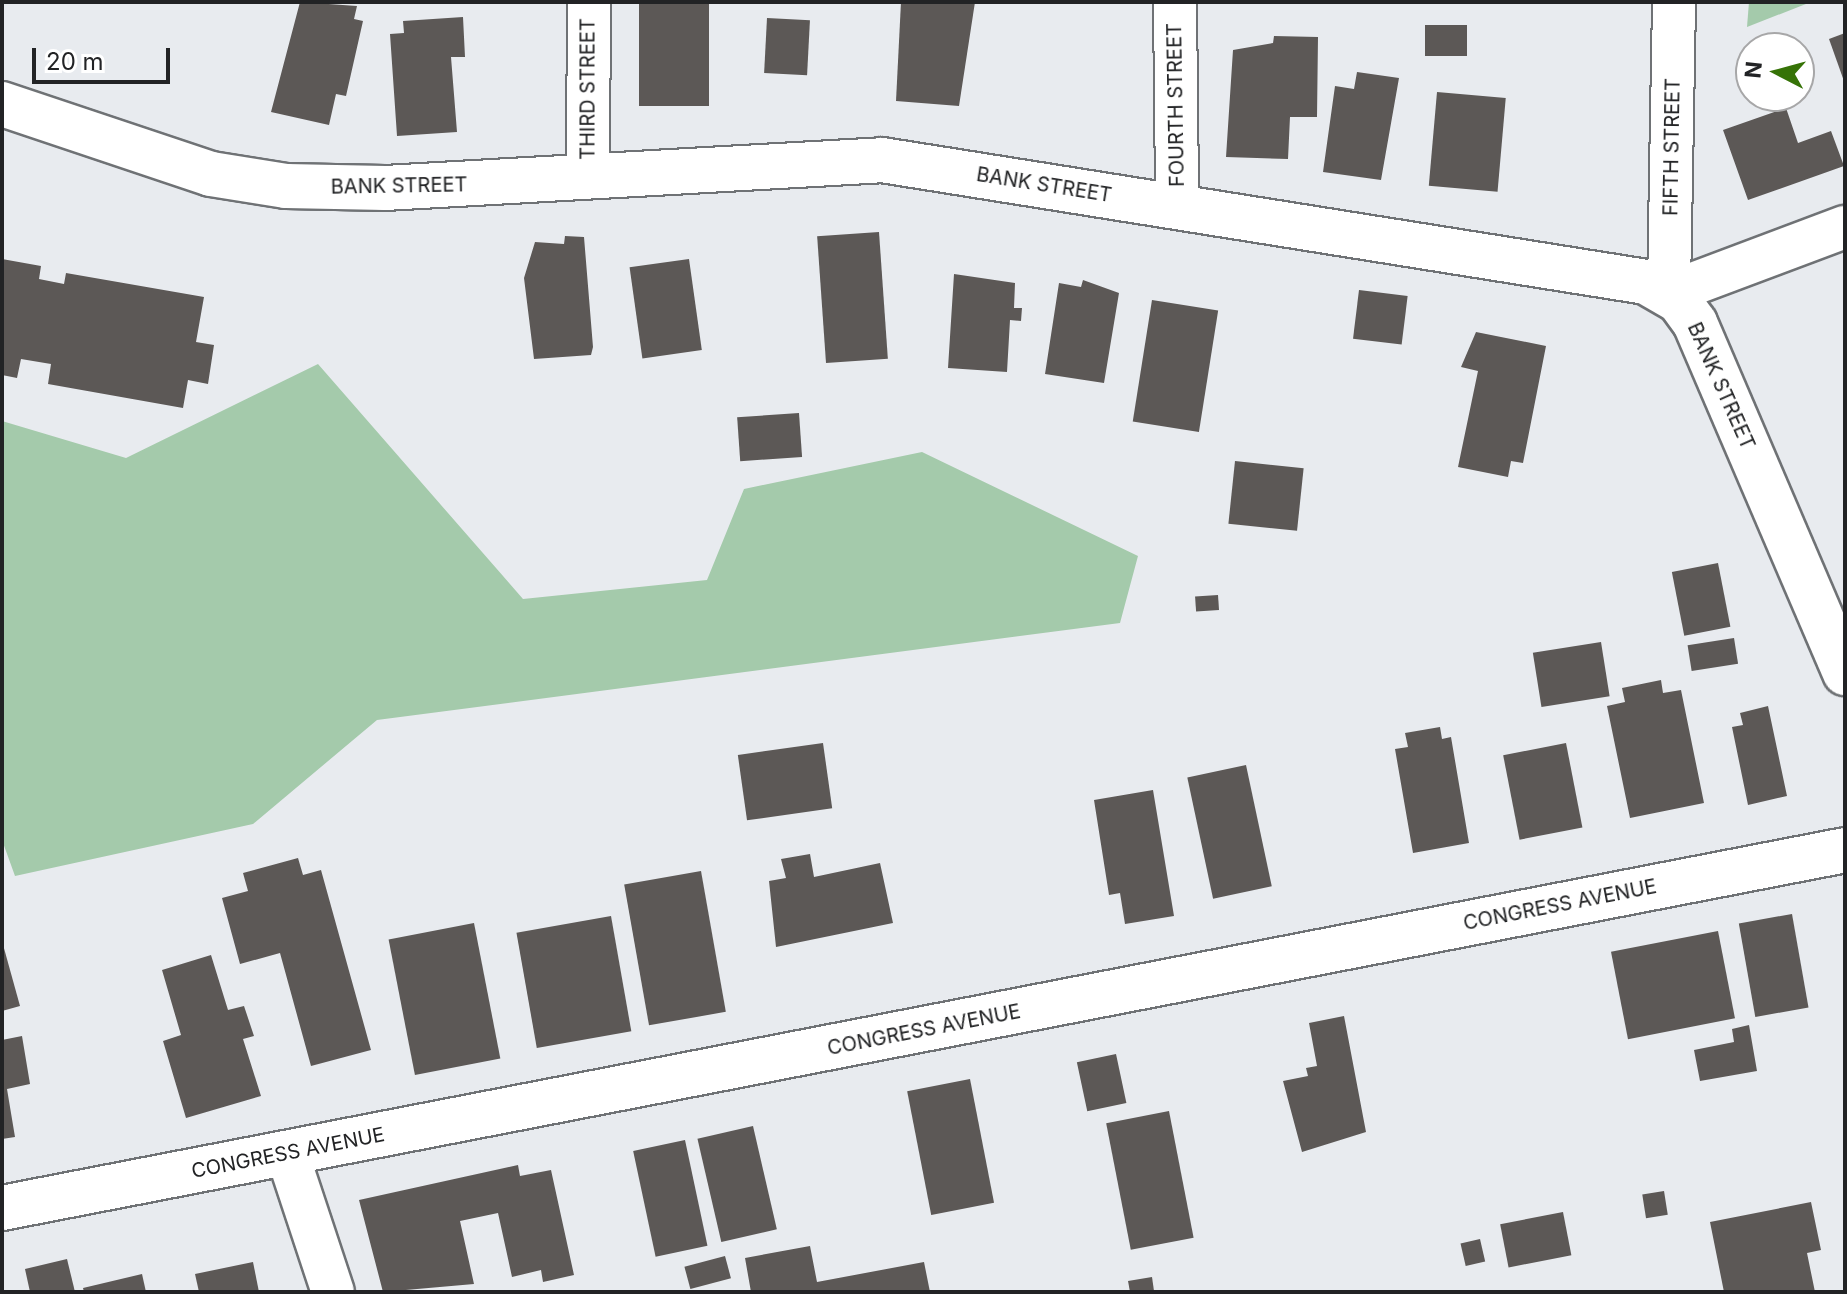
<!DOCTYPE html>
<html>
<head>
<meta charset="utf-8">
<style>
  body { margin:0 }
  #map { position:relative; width:1847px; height:1294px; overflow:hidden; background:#e8ebef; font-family:Inter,sans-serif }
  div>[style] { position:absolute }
  .green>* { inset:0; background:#a4caab }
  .building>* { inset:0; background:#5c5856; transform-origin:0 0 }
  .roads { filter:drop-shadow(2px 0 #6f7275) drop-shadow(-2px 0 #6f7275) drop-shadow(0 2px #6f7275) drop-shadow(0 -2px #6f7275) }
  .street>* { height:42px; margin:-21px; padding:0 21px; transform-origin:21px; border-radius:21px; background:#fff }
  .secondary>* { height:44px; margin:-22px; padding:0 22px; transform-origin:22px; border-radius:22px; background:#fff }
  span { translate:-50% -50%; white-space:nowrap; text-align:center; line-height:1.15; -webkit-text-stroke:8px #fff; paint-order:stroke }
  .street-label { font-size:20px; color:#222325 }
  .frame { position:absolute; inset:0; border:4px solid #222325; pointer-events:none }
  .north { position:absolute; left:1735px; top:32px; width:80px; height:80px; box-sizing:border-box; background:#fff; border:2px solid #a7a7a8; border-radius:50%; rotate:276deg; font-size:22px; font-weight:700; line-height:32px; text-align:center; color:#222325 }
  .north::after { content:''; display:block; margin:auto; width:28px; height:36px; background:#367307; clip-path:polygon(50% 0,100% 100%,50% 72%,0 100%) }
  .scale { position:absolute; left:32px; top:48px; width:138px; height:36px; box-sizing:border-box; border:4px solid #222325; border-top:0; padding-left:10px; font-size:24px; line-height:28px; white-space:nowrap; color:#222325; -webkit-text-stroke:6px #fff; paint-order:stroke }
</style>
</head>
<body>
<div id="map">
  <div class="green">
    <div style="clip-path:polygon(1749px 2px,1811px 2px,1747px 27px)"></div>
    <div style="clip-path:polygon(318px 364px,523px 599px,707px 580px,744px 489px,922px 452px,1138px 556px,1120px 623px,377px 720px,253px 824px,15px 876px,2px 840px,2px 421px,126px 458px)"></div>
  </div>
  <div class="building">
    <div style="clip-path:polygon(300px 2px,357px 6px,354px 19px,363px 21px,346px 96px,336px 94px,329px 125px,271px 112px)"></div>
    <div style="left:639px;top:2px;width:70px;height:104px"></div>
    <div style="clip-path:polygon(901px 2px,975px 2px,959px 106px,896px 101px)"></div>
    <div style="clip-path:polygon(463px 17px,465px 57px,451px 57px,457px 132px,397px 136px,390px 34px,404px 33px,403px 21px)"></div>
    <div style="left:767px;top:18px;width:43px;height:55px;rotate:3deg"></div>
    <div style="left:1425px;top:25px;width:42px;height:31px"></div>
    <div style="clip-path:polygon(1845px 33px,1845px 84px,1829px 39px)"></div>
    <div style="clip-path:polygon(1274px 36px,1318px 37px,1317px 117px,1290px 117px,1288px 159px,1226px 157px,1233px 50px,1273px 43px)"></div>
    <div style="clip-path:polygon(1357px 72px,1399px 78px,1381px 180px,1323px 172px,1335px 86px,1354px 89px)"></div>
    <div style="left:1437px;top:92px;width:69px;height:94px;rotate:5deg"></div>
    <div style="clip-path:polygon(1786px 108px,1798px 143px,1831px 131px,1844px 166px,1748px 200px,1723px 130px)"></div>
    <div style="left:879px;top:232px;width:127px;height:62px;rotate:86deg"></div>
    <div style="clip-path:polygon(565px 236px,584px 237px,593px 347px,591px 355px,534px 359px,524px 278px,535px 242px,564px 244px)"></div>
    <div style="clip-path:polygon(2px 259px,41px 266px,39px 279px,64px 284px,66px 273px,204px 297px,196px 342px,214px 345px,208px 384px,188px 380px,183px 408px,48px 384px,51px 364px,21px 359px,17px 378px,2px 375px)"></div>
    <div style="left:689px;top:259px;width:92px;height:60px;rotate:82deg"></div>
    <div style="clip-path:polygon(954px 274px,1015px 283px,1014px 308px,1022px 308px,1021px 321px,1010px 320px,1007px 372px,948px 368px)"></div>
    <div style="clip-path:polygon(1083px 280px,1119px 293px,1104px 383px,1045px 374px,1059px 283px,1081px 287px)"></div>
    <div style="left:1359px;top:290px;width:49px;height:49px;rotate:7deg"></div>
    <div style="left:1152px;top:300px;width:67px;height:123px;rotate:9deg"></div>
    <div style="clip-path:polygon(1476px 332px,1546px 346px,1523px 463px,1511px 461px,1508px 477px,1458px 467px,1478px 371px,1461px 367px)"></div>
    <div style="left:799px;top:413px;width:44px;height:62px;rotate:86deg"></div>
    <div style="left:1235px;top:461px;width:69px;height:63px;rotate:6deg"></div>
    <div style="left:1718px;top:563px;width:65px;height:47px;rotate:79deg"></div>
    <div style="left:1218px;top:595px;width:15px;height:23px;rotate:86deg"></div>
    <div style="left:1734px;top:638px;width:26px;height:47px;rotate:81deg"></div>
    <div style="left:1601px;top:642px;width:55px;height:69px;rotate:81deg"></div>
    <div style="clip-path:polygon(1661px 680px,1663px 693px,1681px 690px,1704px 803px,1630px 818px,1607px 706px,1625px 702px,1622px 688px)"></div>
    <div style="clip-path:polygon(1768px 706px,1787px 796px,1748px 805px,1732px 727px,1743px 725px,1740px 713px)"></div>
    <div style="clip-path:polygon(1440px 727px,1442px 739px,1451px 737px,1469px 843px,1413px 853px,1395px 749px,1408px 747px,1405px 733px)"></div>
    <div style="left:823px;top:743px;width:66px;height:86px;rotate:82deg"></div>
    <div style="left:1566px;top:743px;width:86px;height:64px;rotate:79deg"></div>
    <div style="left:1246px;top:765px;width:124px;height:60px;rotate:78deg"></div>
    <div style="clip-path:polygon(1153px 790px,1174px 916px,1125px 924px,1120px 893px,1109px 895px,1094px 800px)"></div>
    <div style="clip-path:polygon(810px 854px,814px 877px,880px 863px,893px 923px,776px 947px,769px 881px,786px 878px,781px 859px)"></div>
    <div style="clip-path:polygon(298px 858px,303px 875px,321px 870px,371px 1050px,311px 1066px,280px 953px,240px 964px,222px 898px,248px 891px,243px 873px)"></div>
    <div style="left:701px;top:871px;width:143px;height:78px;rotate:80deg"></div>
    <div style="left:1792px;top:914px;width:95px;height:54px;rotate:80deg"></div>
    <div style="left:611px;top:916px;width:117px;height:96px;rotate:80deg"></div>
    <div style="left:474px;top:923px;width:138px;height:87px;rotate:79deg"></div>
    <div style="left:1718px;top:931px;width:89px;height:109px;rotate:79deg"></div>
    <div style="clip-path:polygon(2px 941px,20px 1006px,2px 1011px)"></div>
    <div style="clip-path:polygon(211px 955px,228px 1010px,244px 1006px,254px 1036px,243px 1039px,261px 1096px,186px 1118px,163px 1041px,181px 1035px,162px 970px)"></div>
    <div style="clip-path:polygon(1344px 1016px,1366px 1132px,1302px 1152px,1283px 1081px,1308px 1076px,1306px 1068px,1317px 1066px,1309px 1023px)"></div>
    <div style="clip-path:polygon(1749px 1025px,1757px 1071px,1700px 1081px,1694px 1050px,1734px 1042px,1732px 1029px)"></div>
    <div style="clip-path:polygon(22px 1036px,30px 1084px,7px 1089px,15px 1137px,2px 1139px,2px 1040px)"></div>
    <div style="left:1116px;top:1054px;width:50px;height:40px;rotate:78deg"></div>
    <div style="left:970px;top:1079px;width:126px;height:64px;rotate:79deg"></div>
    <div style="left:1169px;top:1111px;width:129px;height:64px;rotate:79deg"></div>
    <div style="left:753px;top:1126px;width:106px;height:57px;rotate:77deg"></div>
    <div style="left:685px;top:1140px;width:108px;height:53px;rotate:78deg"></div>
    <div style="clip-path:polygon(518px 1165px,520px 1176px,551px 1170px,574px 1275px,543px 1282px,541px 1270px,512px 1277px,498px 1213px,460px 1221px,474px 1284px,383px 1292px,359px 1200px)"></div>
    <div style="left:1664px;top:1191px;width:24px;height:22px;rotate:81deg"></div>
    <div style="clip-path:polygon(1811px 1202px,1821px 1250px,1807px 1253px,1815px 1292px,1724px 1292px,1710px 1222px)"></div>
    <div style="left:1563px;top:1212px;width:44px;height:64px;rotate:79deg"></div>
    <div style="left:1480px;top:1239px;width:23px;height:20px;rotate:77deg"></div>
    <div style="clip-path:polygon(810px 1246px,817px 1282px,924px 1262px,930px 1292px,751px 1292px,745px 1258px)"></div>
    <div style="left:725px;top:1256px;width:23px;height:42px;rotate:75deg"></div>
    <div style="clip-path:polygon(67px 1259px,75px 1292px,30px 1292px,25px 1269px)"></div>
    <div style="clip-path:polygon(253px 1262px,259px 1292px,199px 1292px,195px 1274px)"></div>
    <div style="clip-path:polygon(142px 1274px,146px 1292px,84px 1292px,83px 1288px)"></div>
    <div style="clip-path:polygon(1152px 1277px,1154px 1291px,1130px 1292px,1128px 1281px)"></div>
  </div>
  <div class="roads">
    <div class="street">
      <div style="left:1175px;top:2px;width:205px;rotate:89.4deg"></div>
      <div style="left:1674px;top:2px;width:291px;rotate:91deg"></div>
      <div style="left:1669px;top:293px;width:188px;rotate:-20.6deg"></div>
      <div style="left:588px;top:177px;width:175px;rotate:-89.7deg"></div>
      <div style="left:287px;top:1153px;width:146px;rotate:71.7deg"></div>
    </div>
    <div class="secondary">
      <div style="left:2px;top:104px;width:220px;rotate:18.5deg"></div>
      <div style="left:211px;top:174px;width:76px;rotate:9.1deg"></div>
      <div style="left:286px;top:186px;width:99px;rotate:1.2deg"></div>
      <div style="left:385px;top:188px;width:498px;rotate:-3.2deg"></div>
      <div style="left:882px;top:160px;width:774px;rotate:9.07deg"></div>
      <div style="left:1646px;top:282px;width:38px;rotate:30deg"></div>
      <div style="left:1679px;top:301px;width:27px;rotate:54deg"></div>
      <div style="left:1695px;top:323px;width:381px;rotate:66.8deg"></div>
      <div style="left:2px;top:1208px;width:1877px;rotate:-10.99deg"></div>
    </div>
  </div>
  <div class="street-label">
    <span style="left:588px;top:89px;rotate:-90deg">THIRD STREET</span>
    <span style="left:1176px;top:105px;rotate:-91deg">FOURTH STREET</span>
    <span style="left:1672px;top:147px;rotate:-89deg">FIFTH STREET</span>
    <span style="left:1044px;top:185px;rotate:9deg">BANK STREET</span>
    <span style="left:399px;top:186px;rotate:-1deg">BANK STREET</span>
    <span style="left:1721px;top:386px;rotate:66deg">BANK STREET</span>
    <span style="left:1560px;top:905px;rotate:-11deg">CONGRESS AVENUE</span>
    <span style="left:924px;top:1030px;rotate:-11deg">CONGRESS AVENUE</span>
    <span style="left:288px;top:1153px;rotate:-11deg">CONGRESS AVENUE</span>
  </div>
  <div class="frame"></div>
  <div class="north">N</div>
  <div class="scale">20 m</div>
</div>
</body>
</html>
